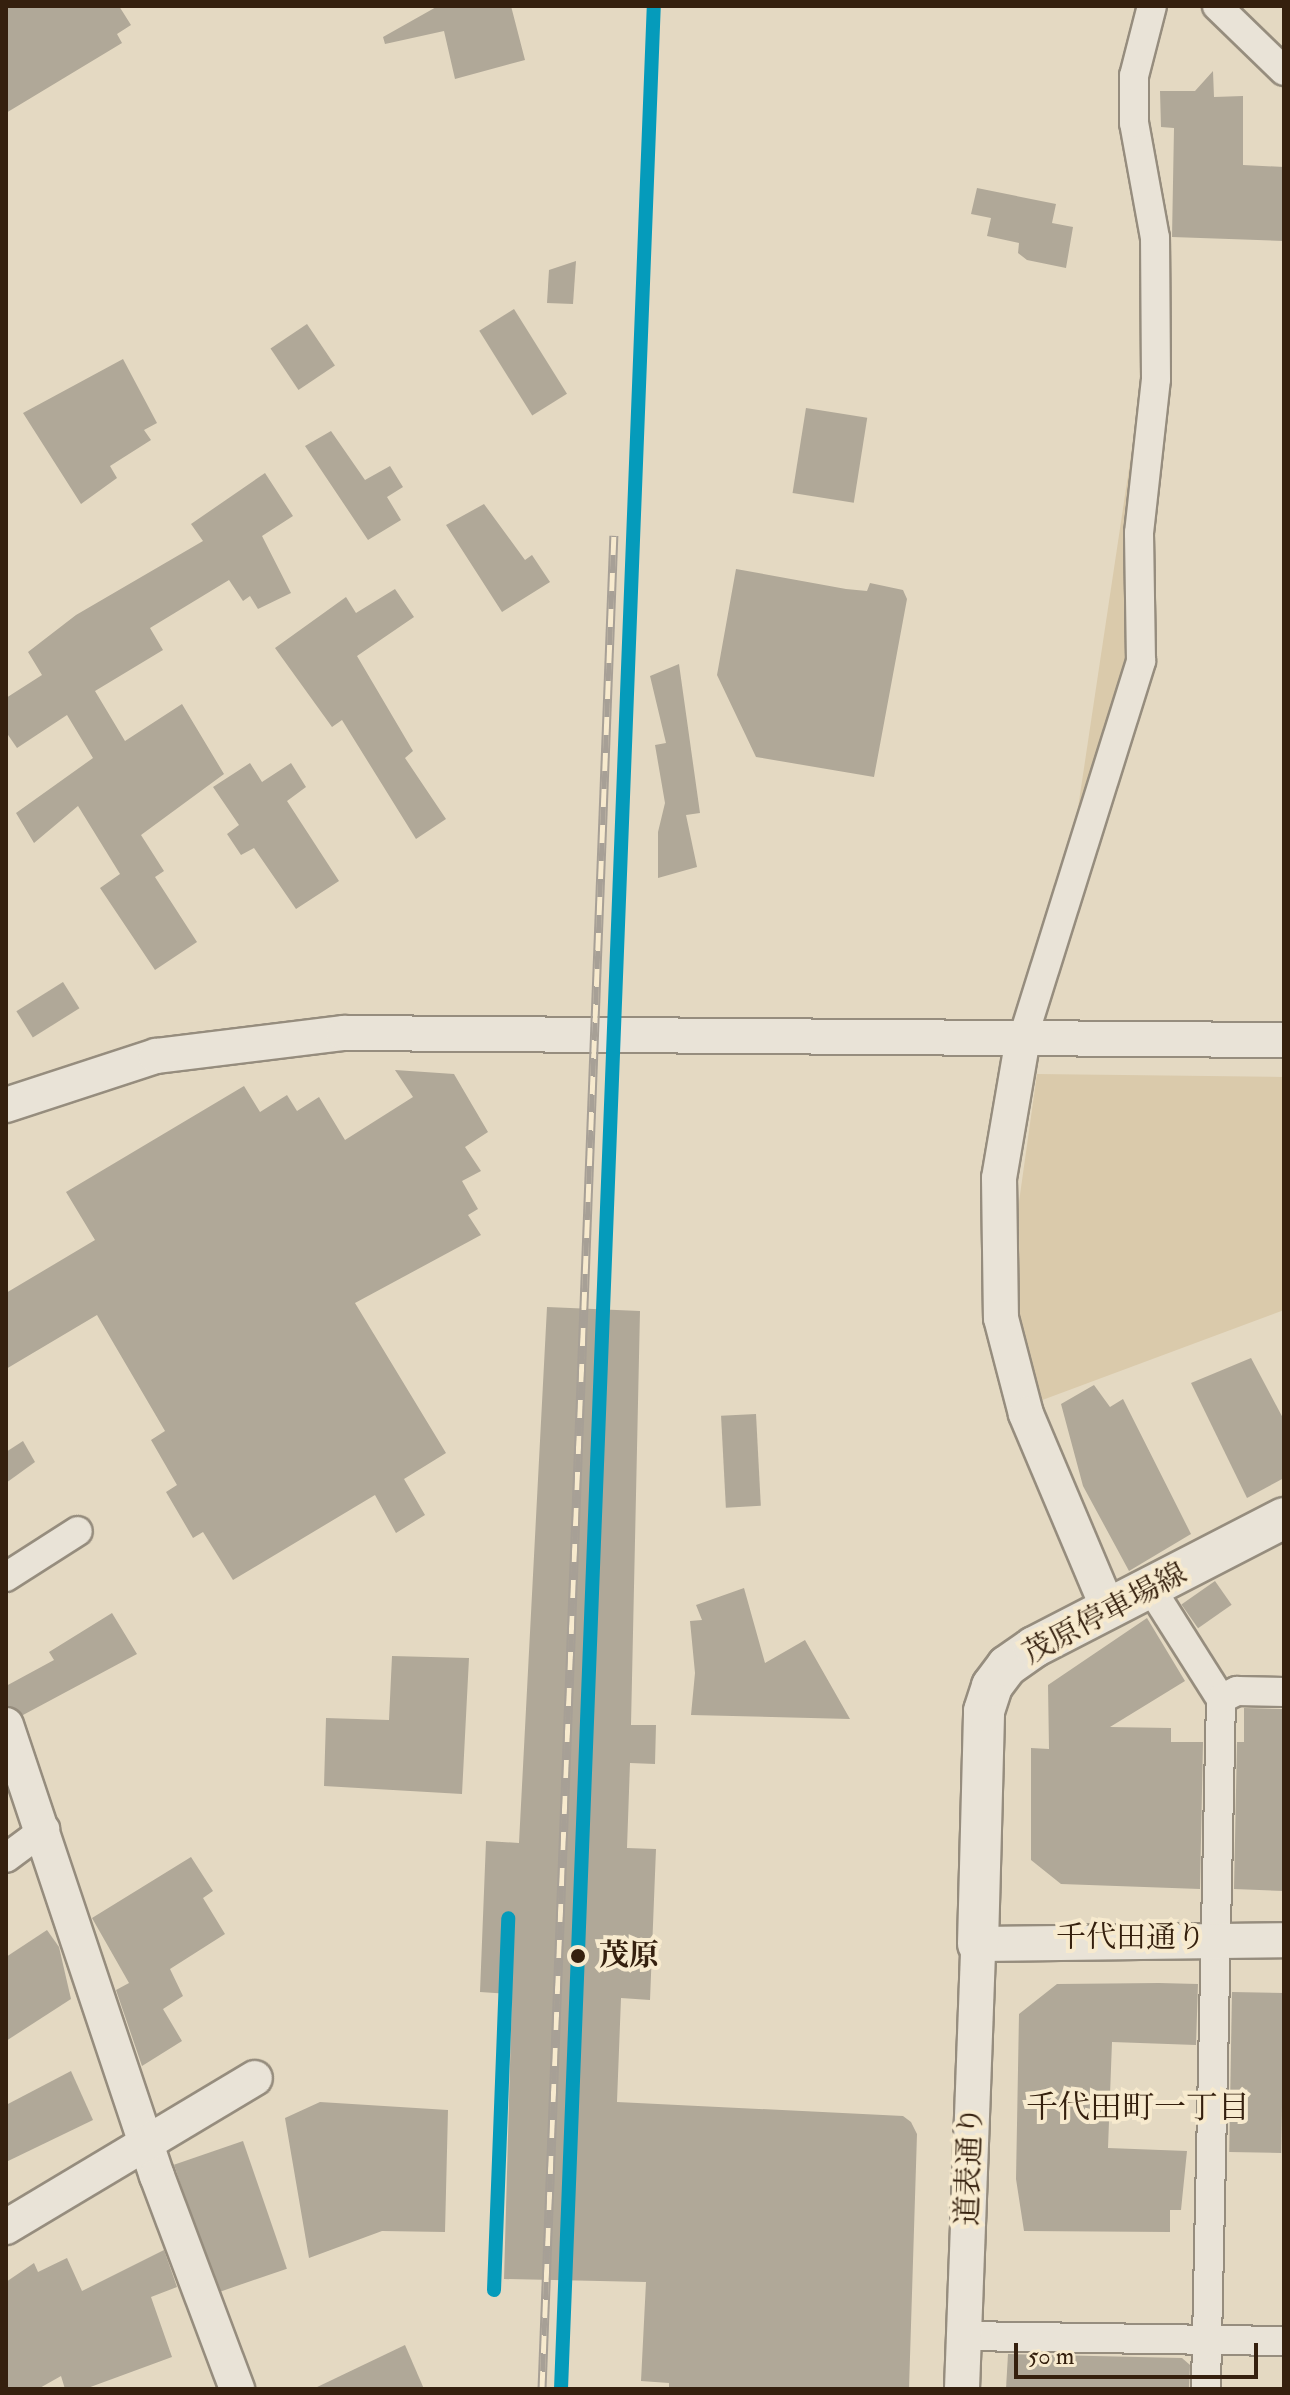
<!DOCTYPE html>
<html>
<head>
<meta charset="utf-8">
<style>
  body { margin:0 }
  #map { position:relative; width:1290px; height:2395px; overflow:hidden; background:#e4d9c2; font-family:"IM FELL Double Pica","Noto Serif JP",serif }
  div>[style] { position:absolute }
  .green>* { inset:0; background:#dacaab }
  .building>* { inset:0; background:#b0a898; transform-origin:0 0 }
  .roads { filter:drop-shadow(2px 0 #968d7e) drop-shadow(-2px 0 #968d7e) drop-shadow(0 2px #968d7e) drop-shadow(0 -2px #968d7e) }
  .minor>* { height:28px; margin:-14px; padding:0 14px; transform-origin:14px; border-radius:14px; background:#e9e3d7 }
  .tertiary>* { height:34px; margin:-17px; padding:0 17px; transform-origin:17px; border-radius:17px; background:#e9e3d7 }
  .secondary>* { height:40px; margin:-20px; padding:0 20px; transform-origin:20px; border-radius:20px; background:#e9e3d7 }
  .rail>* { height:9px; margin-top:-4.5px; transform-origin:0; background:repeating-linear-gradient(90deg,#f7eace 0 18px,#a7a096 0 36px); box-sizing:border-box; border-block:2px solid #a7a096 }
  .rail-1>* { height:14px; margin:-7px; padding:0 7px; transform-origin:7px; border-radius:7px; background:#059bbb }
  .dots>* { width:22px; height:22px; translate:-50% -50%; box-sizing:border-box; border:4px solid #f7eace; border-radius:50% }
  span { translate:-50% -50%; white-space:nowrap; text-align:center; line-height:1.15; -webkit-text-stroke:8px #f7eace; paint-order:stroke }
  .street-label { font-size:30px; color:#35200e }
  .stop-label { font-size:30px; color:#35200e; font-weight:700 }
  .left { translate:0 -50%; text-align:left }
  .neighbourhood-label { font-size:32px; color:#35200e }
  .frame { position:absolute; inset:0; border:8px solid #35200e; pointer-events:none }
  .scale { position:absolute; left:1014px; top:2343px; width:244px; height:36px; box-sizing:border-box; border:4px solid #35200e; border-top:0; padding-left:10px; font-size:24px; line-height:28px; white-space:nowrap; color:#35200e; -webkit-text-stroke:6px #f7eace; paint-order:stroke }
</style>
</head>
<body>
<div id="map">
  <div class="green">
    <div style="clip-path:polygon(1147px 349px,1131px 661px,1070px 861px)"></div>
    <div style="clip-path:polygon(1037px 1074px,1284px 1077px,1284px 1310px,1037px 1402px,1018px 1338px,1010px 1266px)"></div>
  </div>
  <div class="building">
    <div style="clip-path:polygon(6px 6px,119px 6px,131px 25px,117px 34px,122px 43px,6px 113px)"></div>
    <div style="clip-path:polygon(438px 6px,511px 6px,525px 60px,455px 79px,444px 31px,385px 44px,383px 37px)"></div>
    <div style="clip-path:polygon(1213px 71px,1214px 97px,1243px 96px,1243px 165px,1284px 167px,1284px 241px,1172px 237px,1174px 128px,1161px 127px,1160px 91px,1195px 91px)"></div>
    <div style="clip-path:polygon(977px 188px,1056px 204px,1052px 223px,1073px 227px,1066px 268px,1027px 260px,1018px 253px,1019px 243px,987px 236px,991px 218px,971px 214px)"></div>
    <div style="clip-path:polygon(576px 261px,573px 304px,547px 303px,549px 270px)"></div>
    <div style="left:514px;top:309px;width:100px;height:41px;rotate:58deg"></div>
    <div style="left:307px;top:324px;width:50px;height:44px;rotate:56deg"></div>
    <div style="clip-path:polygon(123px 359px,157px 423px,144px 430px,151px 440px,110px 466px,117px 478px,81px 504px,23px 413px)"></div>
    <div style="left:806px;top:408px;width:62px;height:86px;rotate:9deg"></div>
    <div style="clip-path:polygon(331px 431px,365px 480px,390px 466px,403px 487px,387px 497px,401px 520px,368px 540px,305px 446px)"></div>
    <div style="clip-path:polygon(265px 473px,293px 516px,262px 536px,291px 593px,258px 609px,250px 596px,243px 601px,229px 580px,150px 628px,163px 650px,95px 691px,125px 741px,182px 704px,224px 774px,141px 835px,164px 871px,155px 877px,197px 942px,155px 970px,100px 888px,120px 874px,78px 806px,34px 843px,16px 813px,93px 758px,67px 715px,17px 748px,6px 732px,6px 698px,42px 675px,28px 652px,76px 615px,203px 541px,191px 524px)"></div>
    <div style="clip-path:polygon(484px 504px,525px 560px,532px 555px,550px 582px,502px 612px,446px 525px)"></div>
    <div style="clip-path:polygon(736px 569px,846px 589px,867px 591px,870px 583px,903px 590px,907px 599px,874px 777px,756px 757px,717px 675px)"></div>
    <div style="clip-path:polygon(395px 589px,414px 617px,357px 656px,413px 751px,405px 758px,446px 819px,416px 839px,342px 720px,332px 727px,275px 648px,346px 597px,356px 613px)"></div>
    <div style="clip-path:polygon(679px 664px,700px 813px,686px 815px,697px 867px,658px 878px,658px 832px,665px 803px,655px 745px,666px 743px,650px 676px)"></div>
    <div style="clip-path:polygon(250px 763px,262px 782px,291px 763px,306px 787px,287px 801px,339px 881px,296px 909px,254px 848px,241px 855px,227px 834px,239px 825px,213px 787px)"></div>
    <div style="left:63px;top:982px;width:31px;height:55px;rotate:58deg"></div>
    <div style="clip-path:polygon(395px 1070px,454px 1074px,488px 1132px,465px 1147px,481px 1171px,462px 1181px,478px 1209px,468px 1215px,481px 1235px,355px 1303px,446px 1453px,404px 1479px,425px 1515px,396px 1533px,375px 1495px,233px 1580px,203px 1532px,193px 1538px,166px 1492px,177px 1485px,151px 1440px,165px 1431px,97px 1315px,6px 1369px,6px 1293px,95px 1240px,66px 1192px,244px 1086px,260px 1112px,287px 1095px,297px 1111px,319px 1097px,345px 1140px,413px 1097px)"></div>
    <div style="clip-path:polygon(547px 1307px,640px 1311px,631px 1725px,656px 1725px,655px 1764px,630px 1763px,627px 1848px,656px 1849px,650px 2000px,621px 1998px,617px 2102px,903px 2116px,911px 2122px,917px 2134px,909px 2389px,669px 2389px,669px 2383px,641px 2381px,646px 2282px,504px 2279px,512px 1994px,480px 1992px,486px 1841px,519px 1843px)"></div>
    <div style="clip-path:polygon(1251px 1358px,1284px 1420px,1284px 1478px,1247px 1498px,1191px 1383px)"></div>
    <div style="clip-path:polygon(1094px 1385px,1110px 1407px,1123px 1399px,1191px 1534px,1129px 1571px,1083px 1486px,1061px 1404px)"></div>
    <div style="left:756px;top:1414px;width:92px;height:35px;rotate:87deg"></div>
    <div style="clip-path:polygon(23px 1441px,35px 1462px,6px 1483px,6px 1452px)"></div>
    <div style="left:1215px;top:1581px;width:29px;height:41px;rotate:55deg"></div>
    <div style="clip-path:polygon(744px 1588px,765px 1663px,805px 1640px,850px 1719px,691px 1715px,695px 1673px,690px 1621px,702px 1620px,696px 1605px)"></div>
    <div style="clip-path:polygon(112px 1613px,137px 1654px,23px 1715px,6px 1706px,6px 1686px,54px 1660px,49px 1652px)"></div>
    <div style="clip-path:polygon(1147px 1618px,1185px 1681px,1110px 1727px,1171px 1728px,1171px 1742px,1203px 1742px,1200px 1889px,1061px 1884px,1031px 1860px,1031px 1748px,1049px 1749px,1048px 1685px)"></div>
    <div style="clip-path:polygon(392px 1656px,469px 1658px,462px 1794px,324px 1786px,326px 1718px,389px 1720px)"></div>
    <div style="clip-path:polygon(1244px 1708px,1284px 1709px,1284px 1891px,1234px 1889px,1237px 1742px,1244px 1742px)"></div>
    <div style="clip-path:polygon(191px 1857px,213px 1891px,203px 1898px,225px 1934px,170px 1969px,183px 1996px,163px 2009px,182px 2041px,142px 2066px,116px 1990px,129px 1983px,92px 1918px)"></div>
    <div style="clip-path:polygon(47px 1930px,59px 1947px,71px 1999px,6px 2041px,6px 1957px)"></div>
    <div style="clip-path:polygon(1159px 1983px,1198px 1984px,1196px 2045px,1112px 2042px,1108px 2148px,1187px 2151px,1181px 2210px,1170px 2210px,1170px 2232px,1024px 2231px,1016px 2179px,1019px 2014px,1057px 1984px)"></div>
    <div style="left:1232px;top:1992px;width:52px;height:160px;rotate:1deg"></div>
    <div style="clip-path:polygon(71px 2071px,93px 2120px,6px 2162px,6px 2105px)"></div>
    <div style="clip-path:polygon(320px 2102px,448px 2110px,445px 2232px,382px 2231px,309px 2258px,285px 2118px)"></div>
    <div style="left:243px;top:2141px;width:135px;height:73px;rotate:71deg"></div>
    <div style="clip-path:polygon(164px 2250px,177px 2287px,151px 2297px,172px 2357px,85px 2389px,65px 2389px,61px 2376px,38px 2389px,6px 2389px,6px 2282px,34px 2263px,38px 2272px,67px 2258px,82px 2291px)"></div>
    <div style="clip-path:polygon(405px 2345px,424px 2389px,313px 2389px)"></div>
    <div style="clip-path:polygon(1008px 2354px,1182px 2358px,1190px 2365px,1189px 2389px,1006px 2389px)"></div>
  </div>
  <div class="roads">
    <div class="minor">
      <div style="left:1217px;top:6px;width:93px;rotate:44.1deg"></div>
      <div style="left:1023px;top:1038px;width:395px;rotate:-72.6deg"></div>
      <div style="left:1141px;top:661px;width:128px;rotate:-90.9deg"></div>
      <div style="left:1139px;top:533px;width:155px;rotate:-83.7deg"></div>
      <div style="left:1156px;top:379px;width:141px;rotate:-90.4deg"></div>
      <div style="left:1155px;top:238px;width:117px;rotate:-100.3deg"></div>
      <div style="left:1134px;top:123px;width:47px;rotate:-90deg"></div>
      <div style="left:1134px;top:76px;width:72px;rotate:-75.6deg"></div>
      <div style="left:6px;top:1577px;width:85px;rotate:-32.6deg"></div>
      <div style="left:1152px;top:1590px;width:129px;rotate:57.7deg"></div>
      <div style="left:1221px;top:1699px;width:690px;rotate:91.25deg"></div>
      <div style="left:1221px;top:1699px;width:18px;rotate:-27deg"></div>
      <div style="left:1237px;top:1691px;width:47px;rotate:1.2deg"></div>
      <div style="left:6px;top:1858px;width:49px;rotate:-36.6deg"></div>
      <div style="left:964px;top:2336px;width:320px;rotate:0.9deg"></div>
    </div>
    <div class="tertiary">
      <div style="left:1023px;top:1038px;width:142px;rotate:99.7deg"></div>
      <div style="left:999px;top:1178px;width:140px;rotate:89.2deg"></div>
      <div style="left:1001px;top:1318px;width:99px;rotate:75.4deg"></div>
      <div style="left:1026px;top:1414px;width:211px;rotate:67.1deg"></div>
      <div style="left:6px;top:1105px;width:158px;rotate:-18.1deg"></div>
      <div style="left:156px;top:1056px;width:189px;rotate:-7deg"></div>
      <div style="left:344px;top:1033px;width:940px;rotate:0.43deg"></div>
      <div style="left:6px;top:1725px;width:476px;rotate:71.5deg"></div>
      <div style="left:157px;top:2176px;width:228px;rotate:69.4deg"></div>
      <div style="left:6px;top:2227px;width:290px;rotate:-30.9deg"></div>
      <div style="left:962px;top:2389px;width:445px;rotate:-87.9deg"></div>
      <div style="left:978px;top:1944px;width:306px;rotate:-0.7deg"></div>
    </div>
    <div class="secondary">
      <div style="left:978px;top:1944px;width:233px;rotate:-88.5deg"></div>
      <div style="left:984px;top:1711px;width:26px;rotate:-72deg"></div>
      <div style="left:992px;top:1686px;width:25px;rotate:-53deg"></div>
      <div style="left:1007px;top:1666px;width:33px;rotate:-35deg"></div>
      <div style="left:1034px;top:1647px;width:281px;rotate:-27.3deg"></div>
    </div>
  </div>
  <div class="rail">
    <div style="left:542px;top:2389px;width:1855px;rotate:-87.78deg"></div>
    <div style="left:561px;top:2389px;width:1855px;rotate:-87.78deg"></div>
  </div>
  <div class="rail-1">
    <div style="left:494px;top:2290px;width:372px;rotate:-87.8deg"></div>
    <div style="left:561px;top:2389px;width:2385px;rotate:-87.77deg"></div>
  </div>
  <div class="dots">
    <div style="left:578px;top:1956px;background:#35200e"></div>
  </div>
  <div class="street-label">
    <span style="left:1105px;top:1614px;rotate:-28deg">茂原停車場線</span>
    <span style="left:1131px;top:1938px">千代田通り</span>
    <span style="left:970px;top:2166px;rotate:-88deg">道表通り</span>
  </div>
  <div class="stop-label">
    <span class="left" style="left:599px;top:1956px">茂原</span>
  </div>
  <div class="neighbourhood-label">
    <span style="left:1138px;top:2108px">千代田町一丁目</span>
  </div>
  <div class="frame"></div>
  <div class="scale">50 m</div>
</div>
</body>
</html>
